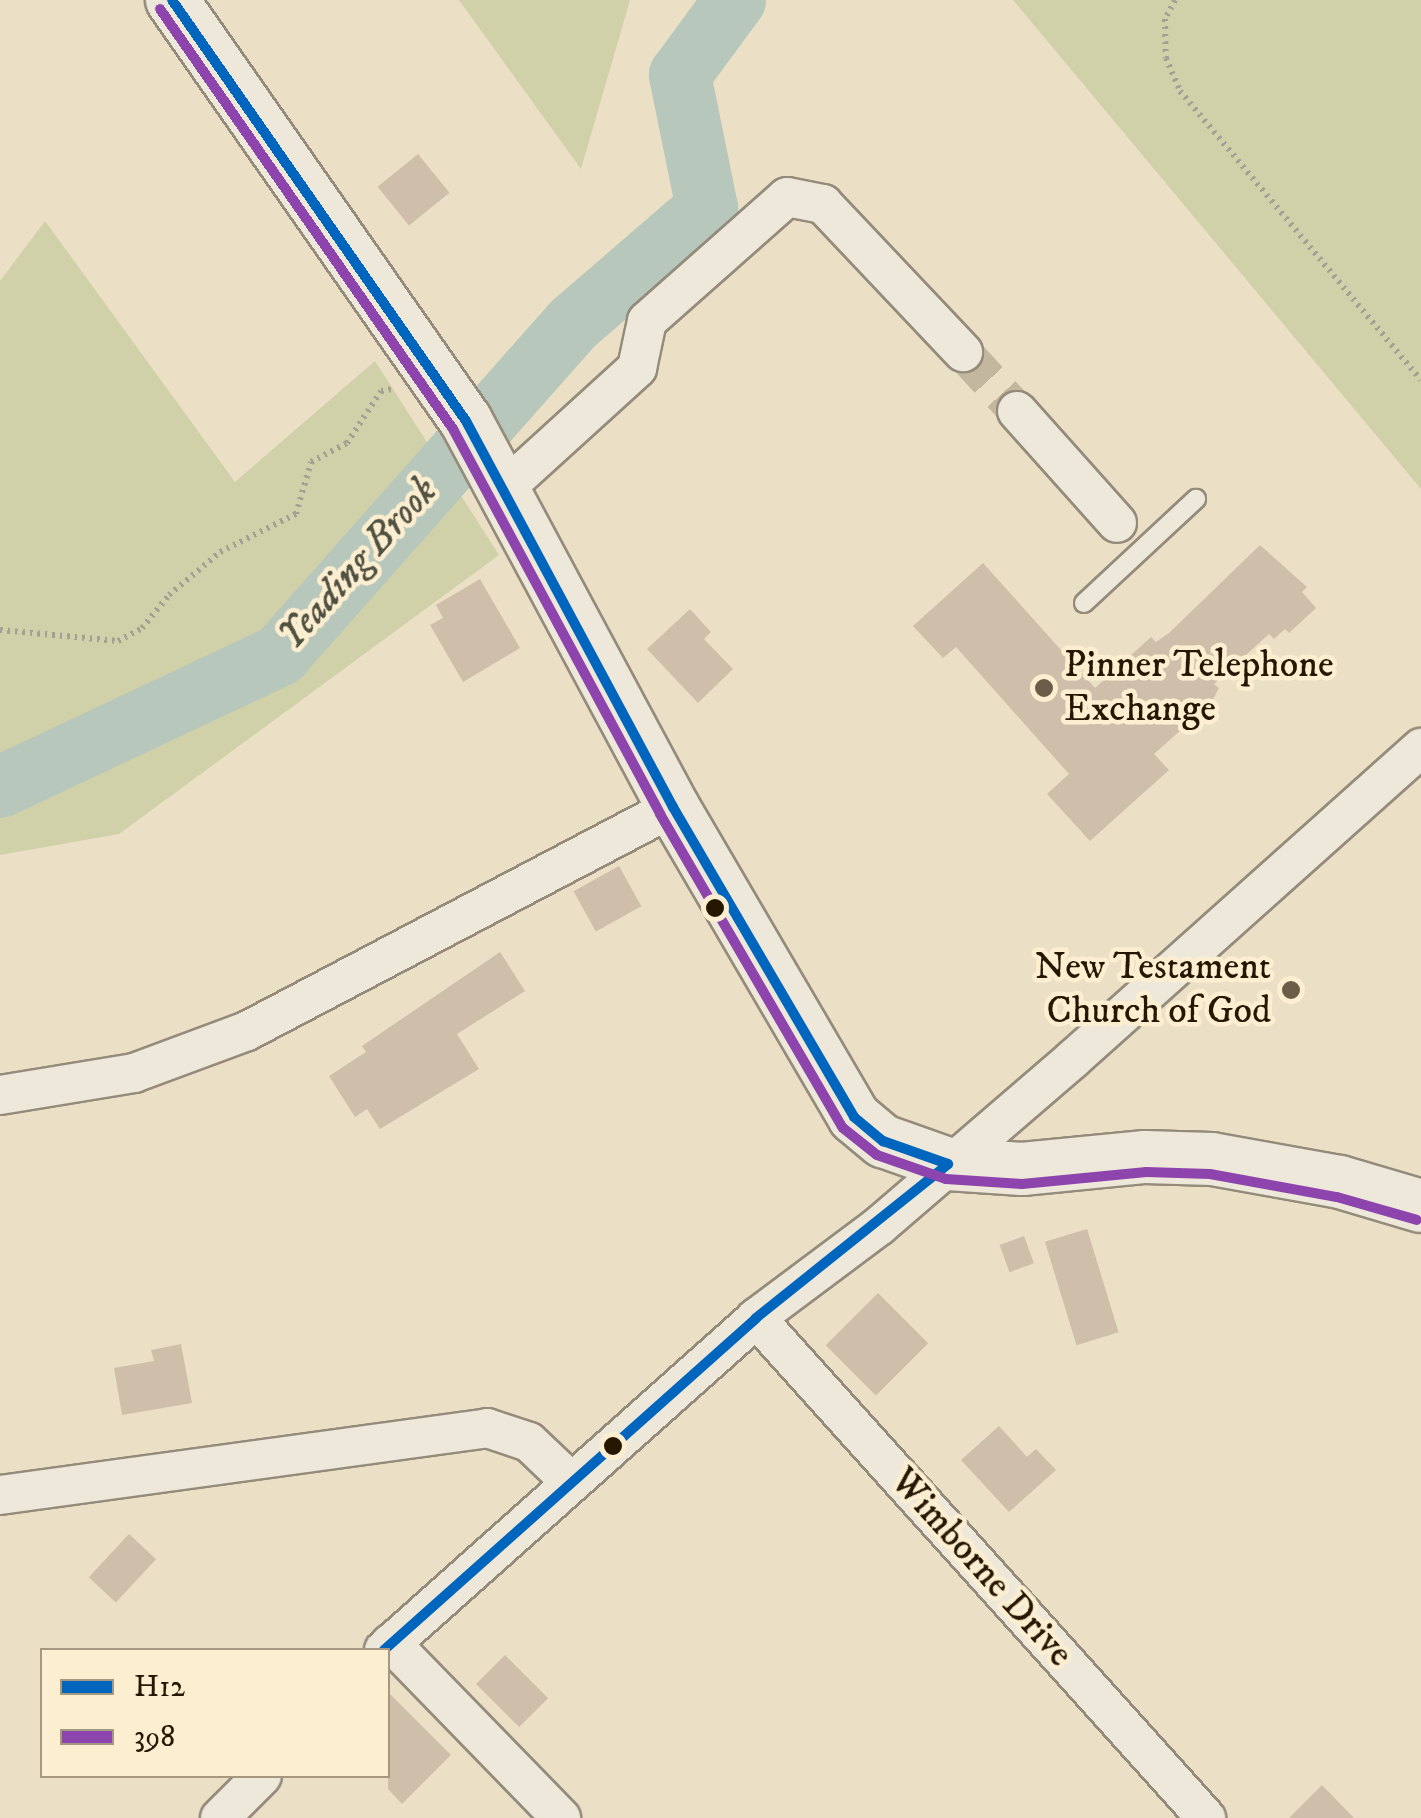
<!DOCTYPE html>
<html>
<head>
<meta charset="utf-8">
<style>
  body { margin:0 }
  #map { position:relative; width:1421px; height:1818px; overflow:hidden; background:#ebdfc6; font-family:"IM FELL DW Pica",serif }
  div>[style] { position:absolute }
  .green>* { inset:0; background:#d0d1a9 }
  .river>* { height:62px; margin:-31px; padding:0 31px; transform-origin:31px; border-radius:31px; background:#b7c7bc }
  .building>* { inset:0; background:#cfbfaa; transform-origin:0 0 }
  .street-tunnel>* { height:38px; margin-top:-19px; transform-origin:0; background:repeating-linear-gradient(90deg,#c4b79f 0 38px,transparent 0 57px) }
  .path>* { height:6px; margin-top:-3px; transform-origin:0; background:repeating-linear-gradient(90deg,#a59f94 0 2.5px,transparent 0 7.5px) }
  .roads { filter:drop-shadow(2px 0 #948b7b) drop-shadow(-2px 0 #948b7b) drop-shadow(0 2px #948b7b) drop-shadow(0 -2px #948b7b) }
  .lane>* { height:18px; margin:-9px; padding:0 9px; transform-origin:9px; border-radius:9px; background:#eee8da }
  .street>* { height:38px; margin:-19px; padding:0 19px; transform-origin:19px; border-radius:19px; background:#eee8da }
  .secondary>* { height:52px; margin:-26px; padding:0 26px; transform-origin:26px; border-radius:26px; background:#eee8da }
  .bus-1>* { height:10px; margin:-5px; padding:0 5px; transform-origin:5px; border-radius:5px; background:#0065bd }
  .bus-2>* { height:10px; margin:-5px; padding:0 5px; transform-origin:5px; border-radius:5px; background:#8e44ad }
  .dots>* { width:28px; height:28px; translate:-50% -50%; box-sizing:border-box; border:5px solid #fceed0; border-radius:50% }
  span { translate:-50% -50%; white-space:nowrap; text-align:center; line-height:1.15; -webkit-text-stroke:9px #fceed0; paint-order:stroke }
  .poi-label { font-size:38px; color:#261703 }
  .left { translate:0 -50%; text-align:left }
  .right { translate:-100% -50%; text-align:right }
  .street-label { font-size:38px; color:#261703 }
  .water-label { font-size:40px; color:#515142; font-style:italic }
  .legend { position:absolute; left:40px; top:1648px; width:350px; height:130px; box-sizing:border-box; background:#fceed0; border:2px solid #a6987e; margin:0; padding:12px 18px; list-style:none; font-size:30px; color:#261703 }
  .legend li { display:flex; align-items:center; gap:20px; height:50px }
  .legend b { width:50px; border:2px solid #a6987e }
</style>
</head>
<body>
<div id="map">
  <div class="green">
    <div style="clip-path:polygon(459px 0,630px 0,581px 169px)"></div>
    <div style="clip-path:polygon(1013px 0,1421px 0,1421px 489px)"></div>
    <div style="clip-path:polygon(45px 221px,235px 482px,375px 361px,499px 555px,119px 834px,0 855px,0 281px)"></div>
  </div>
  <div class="river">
    <div style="left:0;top:787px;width:310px;rotate:-25.2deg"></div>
    <div style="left:280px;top:655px;width:443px;rotate:-48.5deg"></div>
    <div style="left:574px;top:323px;width:176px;rotate:-40.8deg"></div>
    <div style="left:707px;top:208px;width:136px;rotate:-101.5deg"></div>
    <div style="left:680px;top:75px;width:93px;rotate:-53.7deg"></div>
  </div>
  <div class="building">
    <div style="left:418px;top:154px;width:50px;height:52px;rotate:51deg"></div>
    <div style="clip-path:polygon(1260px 545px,1307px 587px,1302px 592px,1316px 608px,1289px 633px,1285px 629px,1274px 639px,1269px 634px,1214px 684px,1219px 688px,1211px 703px,1154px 754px,1169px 770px,1090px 841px,1047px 794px,1069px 774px,956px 647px,943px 658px,913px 626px,983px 563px,1095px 688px,1151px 637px,1156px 642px,1169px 633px)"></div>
    <div style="clip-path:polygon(480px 579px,520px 648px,463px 682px,430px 625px,443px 618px,436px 605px)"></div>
    <div style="clip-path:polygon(690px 609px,711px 632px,704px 639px,733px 669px,698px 703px,647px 649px)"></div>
    <div style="left:619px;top:866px;width:46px;height:52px;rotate:61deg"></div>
    <div style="clip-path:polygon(500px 952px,525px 991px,457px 1034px,479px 1069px,380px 1129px,367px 1109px,355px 1117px,329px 1076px,366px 1052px,362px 1046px)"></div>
    <div style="left:1087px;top:1229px;width:108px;height:44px;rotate:73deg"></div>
    <div style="left:1024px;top:1236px;width:29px;height:26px;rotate:70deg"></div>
    <div style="left:878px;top:1293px;width:71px;height:74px;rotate:45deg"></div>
    <div style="clip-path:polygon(181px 1344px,192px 1403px,122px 1415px,114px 1368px,154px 1361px,151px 1350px)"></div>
    <div style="clip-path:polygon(999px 1426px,1027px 1457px,1036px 1449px,1056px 1470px,1009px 1512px,961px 1460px)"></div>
    <div style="left:129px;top:1534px;width:37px;height:59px;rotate:43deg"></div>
    <div style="left:505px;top:1655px;width:61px;height:41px;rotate:45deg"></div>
    <div style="clip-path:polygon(388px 1692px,451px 1755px,402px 1804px,388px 1789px)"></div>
    <div style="clip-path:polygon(1322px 1785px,1354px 1818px,1289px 1818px)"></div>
  </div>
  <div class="street-tunnel">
    <div style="left:963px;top:352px;width:80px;rotate:47.5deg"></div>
  </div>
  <div class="path">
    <div style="left:1175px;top:0;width:21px;rotate:118deg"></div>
    <div style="left:1165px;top:19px;width:39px;rotate:89deg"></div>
    <div style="left:1166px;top:58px;width:36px;rotate:67deg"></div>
    <div style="left:1180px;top:91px;width:376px;rotate:50.2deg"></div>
    <div style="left:0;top:630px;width:119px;rotate:5.3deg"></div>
    <div style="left:118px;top:641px;width:27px;rotate:-28deg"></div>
    <div style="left:142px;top:628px;width:43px;rotate:-50.7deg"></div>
    <div style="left:169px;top:595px;width:67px;rotate:-40.1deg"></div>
    <div style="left:220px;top:552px;width:85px;rotate:-26.6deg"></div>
    <div style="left:296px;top:514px;width:54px;rotate:-73.9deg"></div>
    <div style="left:311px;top:462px;width:41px;rotate:-27.8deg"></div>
    <div style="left:347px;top:443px;width:62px;rotate:-56.8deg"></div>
    <div style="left:381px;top:391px;width:11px;rotate:-10deg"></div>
  </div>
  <div class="roads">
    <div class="lane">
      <div style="left:1084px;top:603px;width:153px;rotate:-42.9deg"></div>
    </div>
    <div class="street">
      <div style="left:1017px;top:411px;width:150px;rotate:48.2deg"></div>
      <div style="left:502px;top:491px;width:183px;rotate:-42.3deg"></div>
      <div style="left:637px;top:368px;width:48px;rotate:-78deg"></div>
      <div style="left:647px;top:321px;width:187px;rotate:-41.5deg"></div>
      <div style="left:787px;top:197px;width:37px;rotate:11deg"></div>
      <div style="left:823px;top:204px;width:204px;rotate:46.6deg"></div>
      <div style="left:0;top:1095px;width:136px;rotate:-9.3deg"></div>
      <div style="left:134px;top:1073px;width:121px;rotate:-20.4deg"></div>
      <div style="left:247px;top:1031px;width:481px;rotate:-27.7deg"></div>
      <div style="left:756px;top:1318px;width:673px;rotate:48.01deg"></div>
      <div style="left:0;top:1495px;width:492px;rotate:-7.8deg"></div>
      <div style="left:487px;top:1428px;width:44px;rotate:18.4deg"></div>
      <div style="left:529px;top:1442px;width:55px;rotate:43.5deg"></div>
      <div style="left:391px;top:1643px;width:244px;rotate:45.8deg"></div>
      <div style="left:384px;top:1650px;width:499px;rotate:-41.7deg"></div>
      <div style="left:756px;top:1318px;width:154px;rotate:-36.8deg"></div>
      <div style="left:879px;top:1226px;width:256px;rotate:-40.7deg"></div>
      <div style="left:1073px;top:1059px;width:467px;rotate:-41.8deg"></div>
      <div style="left:220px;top:1818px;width:59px;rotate:-45deg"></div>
    </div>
    <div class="secondary">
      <div style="left:172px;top:0;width:513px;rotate:55.07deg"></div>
      <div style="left:466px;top:421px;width:438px;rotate:61.8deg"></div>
      <div style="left:673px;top:807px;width:359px;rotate:59.7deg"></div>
      <div style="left:854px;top:1117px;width:38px;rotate:40deg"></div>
      <div style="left:883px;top:1141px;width:69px;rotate:19.5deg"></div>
      <div style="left:948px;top:1164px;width:74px;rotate:3.9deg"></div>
      <div style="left:1022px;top:1169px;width:124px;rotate:-5.6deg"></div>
      <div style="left:1145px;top:1157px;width:67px;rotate:1.7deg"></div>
      <div style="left:1212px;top:1159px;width:130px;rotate:10.2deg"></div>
      <div style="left:1340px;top:1182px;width:84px;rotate:16.5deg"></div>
    </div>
  </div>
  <div class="bus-1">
    <div style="left:172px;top:0;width:513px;rotate:55.07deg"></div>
    <div style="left:466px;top:421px;width:438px;rotate:61.8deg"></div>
    <div style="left:673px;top:807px;width:359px;rotate:59.7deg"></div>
    <div style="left:854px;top:1117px;width:38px;rotate:40deg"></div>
    <div style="left:883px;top:1141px;width:69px;rotate:19.5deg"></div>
    <div style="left:384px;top:1650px;width:499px;rotate:-41.7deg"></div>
    <div style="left:756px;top:1318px;width:246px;rotate:-38.7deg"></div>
  </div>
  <div class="bus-2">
    <div style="left:160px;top:9px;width:512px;rotate:55.1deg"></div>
    <div style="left:453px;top:429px;width:437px;rotate:61.7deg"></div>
    <div style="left:660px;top:814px;width:363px;rotate:59.8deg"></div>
    <div style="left:843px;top:1128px;width:43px;rotate:38.5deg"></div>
    <div style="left:877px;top:1155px;width:73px;rotate:19.2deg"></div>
    <div style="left:946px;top:1179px;width:76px;rotate:3.8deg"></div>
    <div style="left:1022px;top:1184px;width:125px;rotate:-5.5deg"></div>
    <div style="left:1146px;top:1172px;width:64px;rotate:1.8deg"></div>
    <div style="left:1210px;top:1174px;width:129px;rotate:10.3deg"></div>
    <div style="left:1337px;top:1197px;width:83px;rotate:16deg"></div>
  </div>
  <div class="dots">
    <div style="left:1044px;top:688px;background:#6b5d47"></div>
    <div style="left:715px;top:908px;background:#261703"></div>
    <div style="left:1291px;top:990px;background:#6b5d47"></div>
    <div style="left:613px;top:1446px;background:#261703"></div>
  </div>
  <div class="poi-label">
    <span class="left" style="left:1064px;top:688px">Pinner Telephone<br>Exchange</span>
    <span class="right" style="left:1271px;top:990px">New Testament<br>Church of God</span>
  </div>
  <div class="street-label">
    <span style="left:981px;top:1568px;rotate:48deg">Wimborne Drive</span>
  </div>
  <div class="water-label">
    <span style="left:358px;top:564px;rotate:-48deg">Yeading Brook</span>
  </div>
  <ul class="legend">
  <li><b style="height:12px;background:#0065bd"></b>H12</li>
  <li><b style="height:12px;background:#8e44ad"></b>398</li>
  </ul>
</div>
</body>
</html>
